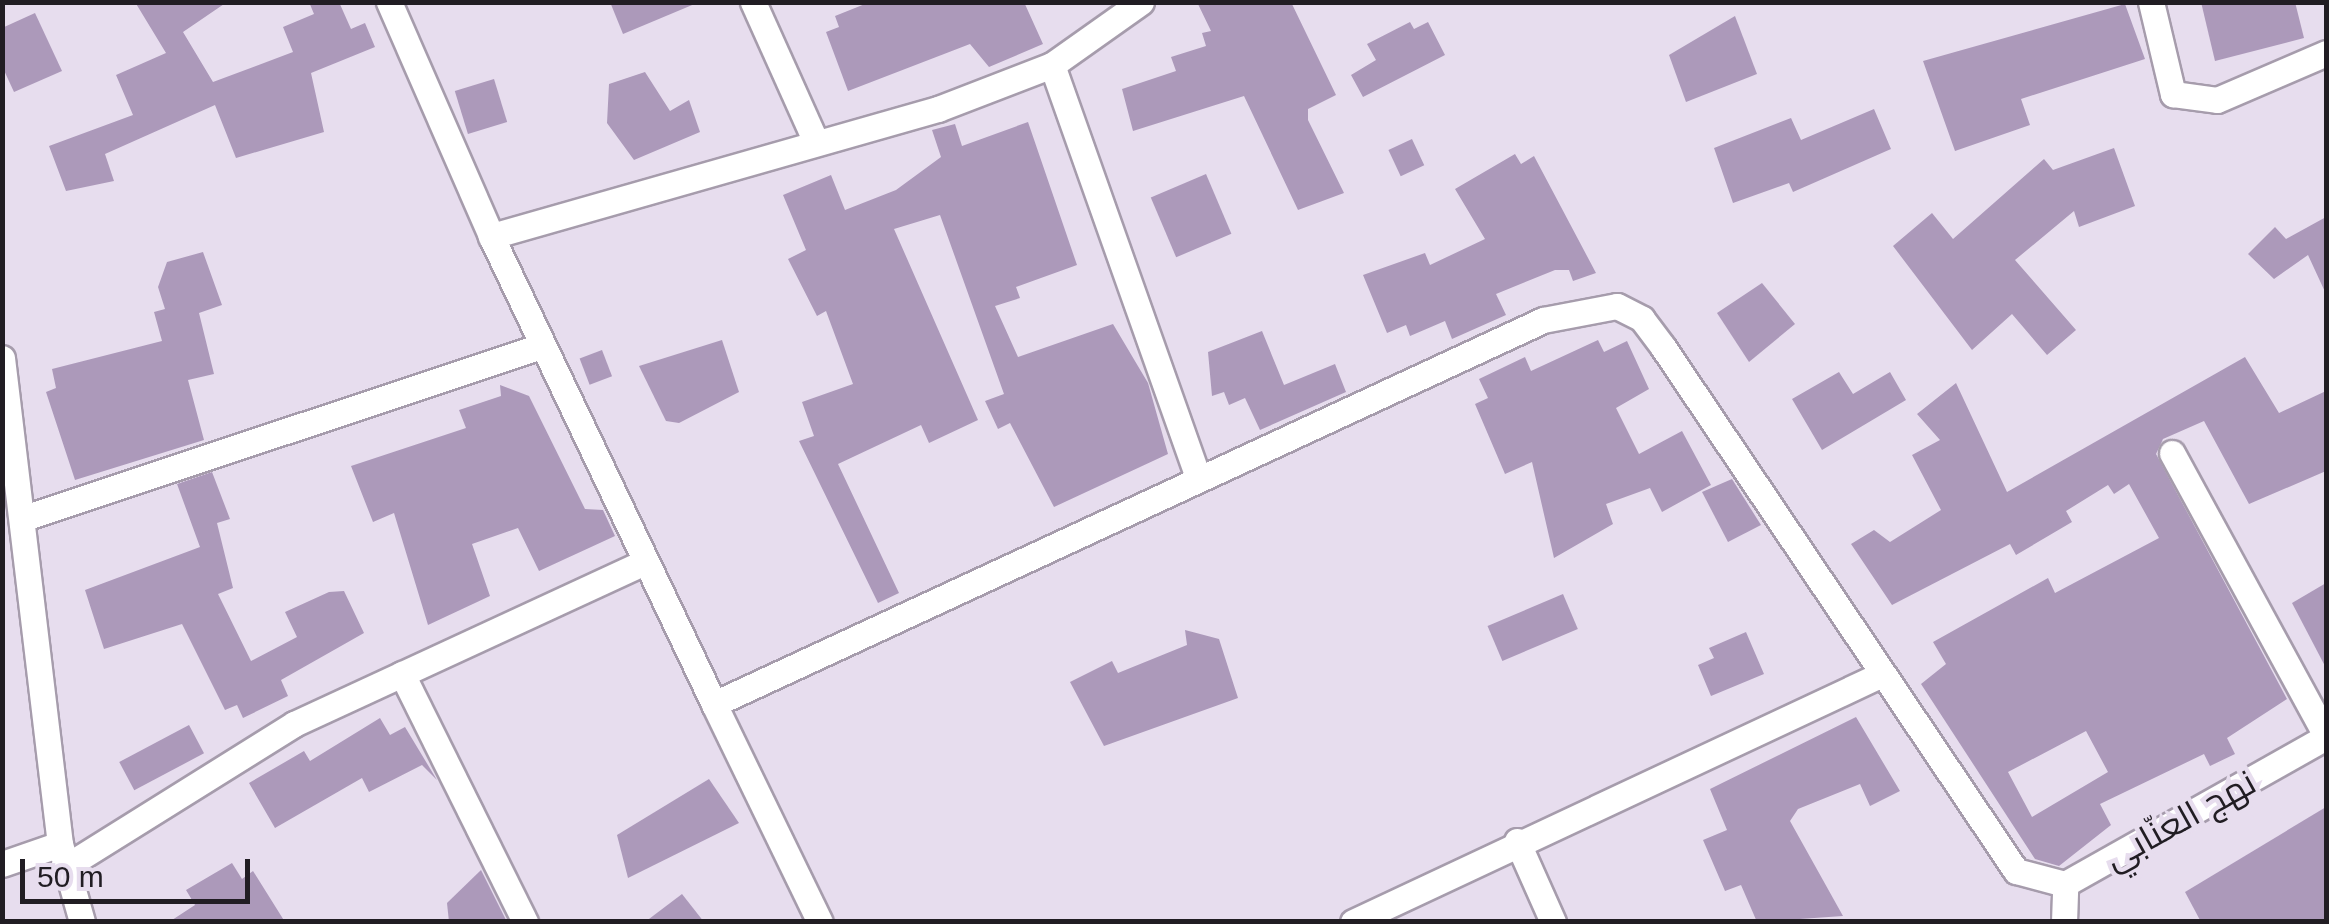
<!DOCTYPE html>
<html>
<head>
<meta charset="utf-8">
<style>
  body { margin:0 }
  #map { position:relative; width:2329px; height:924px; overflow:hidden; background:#e7ddee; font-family:Helvetica,Cairo,sans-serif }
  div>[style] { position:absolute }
  .building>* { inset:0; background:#ac99ba; transform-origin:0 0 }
  .roads { filter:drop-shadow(2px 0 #a69cac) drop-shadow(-2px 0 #a69cac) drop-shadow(0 2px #a69cac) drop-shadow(0 -2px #a69cac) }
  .street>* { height:25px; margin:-12.5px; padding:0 12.5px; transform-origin:12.5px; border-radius:12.5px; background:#fff }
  span { translate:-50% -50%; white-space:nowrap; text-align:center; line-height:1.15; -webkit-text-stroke:9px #e7ddee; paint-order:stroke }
  .street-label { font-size:35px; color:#211d23 }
  .frame { position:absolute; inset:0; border:5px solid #211d23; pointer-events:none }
  .scale { position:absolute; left:20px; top:859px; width:230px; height:45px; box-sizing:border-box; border:5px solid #211d23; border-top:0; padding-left:12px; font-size:30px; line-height:35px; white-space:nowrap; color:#211d23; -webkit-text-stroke:8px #e7ddee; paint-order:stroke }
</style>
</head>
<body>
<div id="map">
  <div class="building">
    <div style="clip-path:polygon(135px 2px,227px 2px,183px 32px,213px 82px,293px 52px,283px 27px,314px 14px,309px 2px,339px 2px,351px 29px,365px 23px,375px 47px,311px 73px,324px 132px,236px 158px,215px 105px,105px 154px,114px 181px,66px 191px,49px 146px,133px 115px,116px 75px,166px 53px)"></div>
    <div style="clip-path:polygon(610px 2px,696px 2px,697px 3px,623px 34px)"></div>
    <div style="clip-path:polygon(870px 2px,1024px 2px,1043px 44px,989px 67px,970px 44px,848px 91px,826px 32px,839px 27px,835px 16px)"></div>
    <div style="clip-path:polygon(1197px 2px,1291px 2px,1336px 95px,1308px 109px,1308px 120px,1344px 193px,1298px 210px,1244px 96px,1133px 131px,1122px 89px,1176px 71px,1171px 57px,1206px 46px,1202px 33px,1211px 31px)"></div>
    <div style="clip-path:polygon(2201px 2px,2295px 2px,2304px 38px,2215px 61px)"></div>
    <div style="clip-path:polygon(2125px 4px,2145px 59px,2021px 99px,2030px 125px,1955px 151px,1923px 61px)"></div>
    <div style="clip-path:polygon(35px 13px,62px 71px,14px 92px,2px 66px,2px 28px)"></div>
    <div style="clip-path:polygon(1735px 16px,1757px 74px,1686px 102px,1669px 55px)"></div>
    <div style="clip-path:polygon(1410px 22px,1414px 29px,1428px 22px,1445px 55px,1363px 97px,1351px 75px,1376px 60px,1367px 44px)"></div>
    <div style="clip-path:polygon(645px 72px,670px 111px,689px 100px,700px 132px,634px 160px,607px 123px,609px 84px)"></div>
    <div style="left:494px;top:79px;width:45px;height:41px;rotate:73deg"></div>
    <div style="clip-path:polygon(1874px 109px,1891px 149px,1793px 192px,1789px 183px,1733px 203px,1714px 148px,1791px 118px,1801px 140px)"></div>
    <div style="clip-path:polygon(1028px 122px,1077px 265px,1016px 287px,1020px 298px,995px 306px,1018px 357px,1113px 324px,1148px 383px,1168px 454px,1054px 507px,1010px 423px,998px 429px,985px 401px,1004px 394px,940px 215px,894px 229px,978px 420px,929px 443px,921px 425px,838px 464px,899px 593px,878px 603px,799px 441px,814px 436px,802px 402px,853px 384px,826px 311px,817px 316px,788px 259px,806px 250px,783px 195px,831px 175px,845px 210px,896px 190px,941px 157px,932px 130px,955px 124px,962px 146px)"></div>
    <div style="left:1412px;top:139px;width:29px;height:26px;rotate:65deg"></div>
    <div style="clip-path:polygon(2114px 148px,2135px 206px,2079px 227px,2074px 211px,2015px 260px,2076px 330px,2047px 355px,2012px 314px,1972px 350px,1893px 246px,1932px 213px,1953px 239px,2044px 159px,2053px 170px)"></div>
    <div style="clip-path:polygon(1515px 154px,1521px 164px,1534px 156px,1596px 273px,1573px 281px,1569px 270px,1555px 270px,1496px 294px,1506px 315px,1452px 339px,1445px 321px,1410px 336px,1406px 325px,1387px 333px,1363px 275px,1425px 253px,1430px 265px,1485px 239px,1455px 189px)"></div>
    <div style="left:1206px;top:174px;width:65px;height:60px;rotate:67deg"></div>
    <div style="clip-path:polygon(2326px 217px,2326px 294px,2308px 255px,2274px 279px,2248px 254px,2275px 227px,2286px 239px)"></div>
    <div style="clip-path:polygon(203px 252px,222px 305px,199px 313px,214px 374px,188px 380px,204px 440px,75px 480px,46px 392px,56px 388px,52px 369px,162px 341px,154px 312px,165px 309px,158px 287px,167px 262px)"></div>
    <div style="clip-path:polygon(1762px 283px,1795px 324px,1749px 362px,1717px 313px)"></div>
    <div style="clip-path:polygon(1262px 331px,1284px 385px,1335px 364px,1346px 392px,1260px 430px,1245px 398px,1229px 405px,1224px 392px,1212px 396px,1208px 352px)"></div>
    <div style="clip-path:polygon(722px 340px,739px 392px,679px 423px,666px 421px,639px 366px)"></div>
    <div style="clip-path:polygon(1598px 340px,1604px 352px,1627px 341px,1649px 389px,1616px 408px,1639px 454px,1682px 431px,1711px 485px,1662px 512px,1650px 488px,1606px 504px,1613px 524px,1554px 558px,1532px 462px,1505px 474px,1475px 404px,1488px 398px,1479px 379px,1525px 357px,1531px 371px)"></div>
    <div style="left:602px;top:350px;width:28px;height:24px;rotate:69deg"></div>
    <div style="clip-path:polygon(evenodd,2245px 357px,2279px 413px,2326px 391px,2326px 471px,2249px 504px,2204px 421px,2163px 439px,2156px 454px,2287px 699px,2227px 738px,2235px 754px,2210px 766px,2204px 754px,2100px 804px,2111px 825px,2059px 866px,2035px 859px,1921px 684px,1946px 664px,1933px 642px,2048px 578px,2055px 593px,2159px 538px,2129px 484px,2114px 494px,2108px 485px,2066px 511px,2072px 522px,2016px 555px,2010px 544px,1892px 605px,1851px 544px,1874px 530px,1890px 542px,1941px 510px,1912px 455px,1940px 440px,1917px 414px,1956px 383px,2007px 492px,2245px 357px,2086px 731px,2108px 772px,2032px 817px,2008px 772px,2086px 731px)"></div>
    <div style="clip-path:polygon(1839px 372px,1853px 394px,1890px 372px,1906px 400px,1822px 450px,1792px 399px)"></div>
    <div style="clip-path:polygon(500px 385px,529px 396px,585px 509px,603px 510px,615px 536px,539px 571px,518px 528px,472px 544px,490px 596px,428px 625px,394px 513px,373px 522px,351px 466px,466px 428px,459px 410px,501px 396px)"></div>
    <div style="clip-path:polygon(212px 472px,230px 519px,217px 523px,233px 588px,218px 594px,251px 661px,297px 637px,285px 612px,329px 592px,344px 591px,364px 633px,281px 680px,288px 696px,243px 718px,237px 705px,225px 710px,182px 624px,104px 649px,85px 590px,200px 547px,177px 484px)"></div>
    <div style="clip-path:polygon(1732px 479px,1761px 525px,1728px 542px,1702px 492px)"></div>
    <div style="clip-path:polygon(2326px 583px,2326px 668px,2292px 603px)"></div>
    <div style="left:1563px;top:594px;width:38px;height:82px;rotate:67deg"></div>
    <div style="clip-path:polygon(1185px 630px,1219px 639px,1238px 698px,1104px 746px,1070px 682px,1112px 661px,1118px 673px,1187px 645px)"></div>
    <div style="clip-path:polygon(1746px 632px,1764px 674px,1711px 696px,1698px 665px,1714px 658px,1709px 648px)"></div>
    <div style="clip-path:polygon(1856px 717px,1900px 791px,1870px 806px,1860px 784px,1798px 809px,1790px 821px,1843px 916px,1757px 922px,1741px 885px,1725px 891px,1703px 840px,1727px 830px,1710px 789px)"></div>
    <div style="clip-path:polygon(380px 718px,390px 735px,405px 727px,437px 780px,422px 765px,369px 792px,362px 778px,275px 828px,249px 783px,304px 751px,310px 761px)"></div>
    <div style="left:189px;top:725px;width:32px;height:79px;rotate:62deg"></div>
    <div style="clip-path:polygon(709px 779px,739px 823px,628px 878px,617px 835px)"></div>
    <div style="clip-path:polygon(2326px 807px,2326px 922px,2201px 922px,2185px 892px)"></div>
    <div style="clip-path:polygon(232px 863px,242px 879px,253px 871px,285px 922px,169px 922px,195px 905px,186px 890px)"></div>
    <div style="clip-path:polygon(481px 870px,507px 922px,449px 922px,447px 903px)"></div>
    <div style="clip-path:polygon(682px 894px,704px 922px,645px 922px)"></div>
  </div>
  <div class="roads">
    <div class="street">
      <div style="left:389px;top:2px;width:255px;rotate:66.4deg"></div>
      <div style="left:753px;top:2px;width:154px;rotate:65.8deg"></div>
      <div style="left:1141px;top:2px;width:109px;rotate:144.7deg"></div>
      <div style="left:1052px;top:65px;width:122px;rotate:158.9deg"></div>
      <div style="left:938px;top:109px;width:465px;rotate:164.1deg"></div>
      <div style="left:491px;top:236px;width:518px;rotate:64.52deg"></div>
      <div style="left:714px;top:704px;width:914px;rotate:-24.85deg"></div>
      <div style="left:1543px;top:320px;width:75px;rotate:-10.7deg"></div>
      <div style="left:1617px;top:306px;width:28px;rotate:27deg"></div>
      <div style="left:1642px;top:319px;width:35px;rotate:53deg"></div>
      <div style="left:1663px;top:347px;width:632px;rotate:56.03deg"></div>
      <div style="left:2016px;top:871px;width:51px;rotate:14.9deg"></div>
      <div style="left:2151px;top:2px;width:95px;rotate:76.6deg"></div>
      <div style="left:2173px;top:94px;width:44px;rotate:7.8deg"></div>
      <div style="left:2217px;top:100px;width:119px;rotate:-23.3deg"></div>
      <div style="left:1052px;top:65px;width:439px;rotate:70.5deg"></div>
      <div style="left:2px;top:358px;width:489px;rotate:83.2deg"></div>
      <div style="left:2172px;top:453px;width:322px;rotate:61.4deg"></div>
      <div style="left:27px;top:517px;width:542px;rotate:-18.4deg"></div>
      <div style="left:402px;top:674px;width:277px;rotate:63.6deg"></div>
      <div style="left:714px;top:704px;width:242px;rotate:64.1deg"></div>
      <div style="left:1517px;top:841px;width:89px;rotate:66deg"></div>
      <div style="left:2px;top:864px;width:61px;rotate:-19deg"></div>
      <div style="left:60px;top:844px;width:81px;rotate:74.2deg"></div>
      <div style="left:62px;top:869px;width:274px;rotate:-32deg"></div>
      <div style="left:294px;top:724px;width:383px;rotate:-24.8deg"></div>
      <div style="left:1353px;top:922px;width:582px;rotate:-25.11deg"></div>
      <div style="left:2064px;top:922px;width:38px;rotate:-88deg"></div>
      <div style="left:2065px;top:884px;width:300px;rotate:-29.4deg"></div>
    </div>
  </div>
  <div class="street-label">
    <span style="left:2180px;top:820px;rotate:-29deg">نهج العنّابي</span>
  </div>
  <div class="frame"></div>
  <div class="scale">50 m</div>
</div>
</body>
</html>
